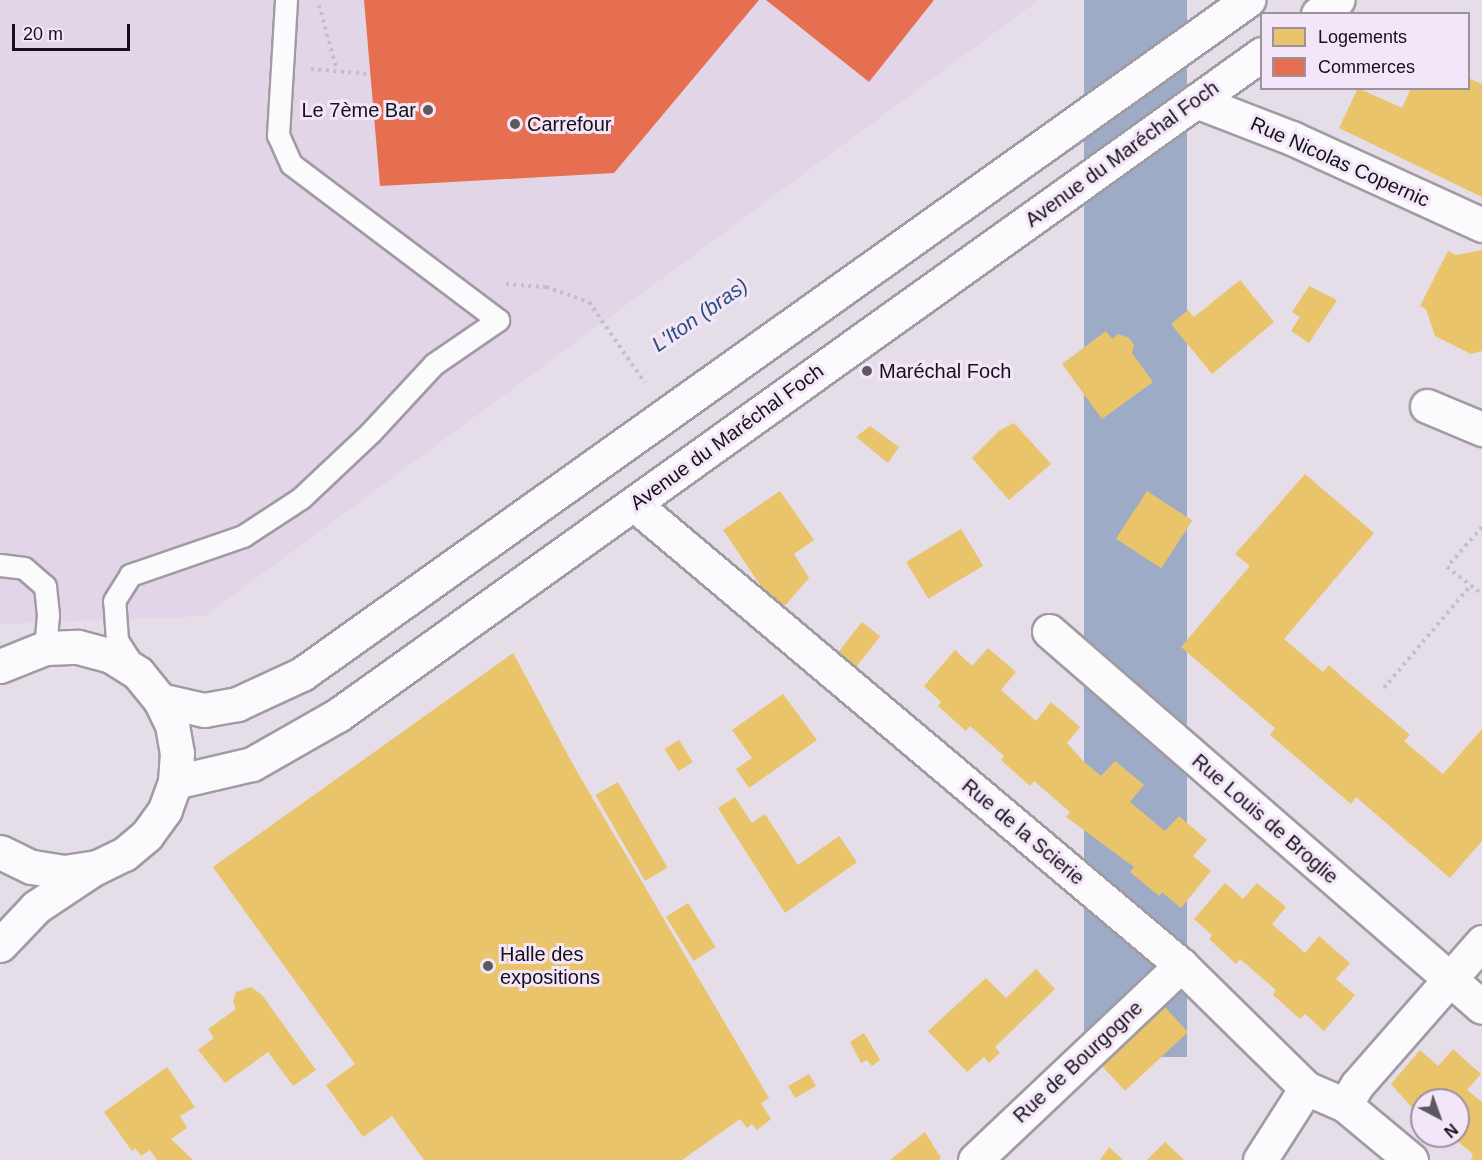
<!DOCTYPE html>
<html>
<head>
<meta charset="utf-8">
<style>
  body { margin:0 }
  #map { position:relative; width:1482px; height:1160px; overflow:hidden; background:#e5dde8; font-family:Helvetica,sans-serif }
  div>[style] { position:absolute }
  .built>* { inset:0; background:#e2d5e8 }
  .water>* { inset:0; background:#9eabc6; transform-origin:0 0 }
  .homes>* { inset:0; background:#e9c46a; transform-origin:0 0 }
  .shops>* { inset:0; background:#e76f51 }
  .path>* { height:4px; margin-top:-2px; transform-origin:0; background:repeating-linear-gradient(90deg,#c2c0c3 0 3px,transparent 0 7.5px) }
  .roads { filter:drop-shadow(2px 0 #a19ba3) drop-shadow(-2px 0 #a19ba3) drop-shadow(0 2px #a19ba3) drop-shadow(0 -2px #a19ba3) }
  .service>* { height:21px; margin:-10.5px; padding:0 10.5px; transform-origin:10.5px; border-radius:10.5px; background:#fbfafc }
  .minor>* { height:33px; margin:-16.5px; padding:0 16.5px; transform-origin:16.5px; border-radius:16.5px; background:#fbfafc }
  .primary>* { height:33px; margin:-16.5px; padding:0 16.5px; transform-origin:16.5px; border-radius:16.5px; background:#fbfafc }
  .dots>* { width:16px; height:16px; translate:-50% -50%; box-sizing:border-box; border:3px solid #f3e6f9; border-radius:50% }
  span { translate:-50% -50%; white-space:nowrap; text-align:center; line-height:1.15; -webkit-text-stroke:6px #f3e6f9; paint-order:stroke }
  .poi-label { font-size:20px; color:#161118 }
  .right { translate:-100% -50%; text-align:right }
  .left { translate:0 -50%; text-align:left }
  .street-label { font-size:20px; color:#161118 }
  .water-label { font-size:21px; color:#2e4e7c; font-style:italic }
  .legend { position:absolute; left:1260px; top:12px; width:210px; height:78px; box-sizing:border-box; background:#f3e6f9; border:2px solid #9b919f; margin:0; padding:8px 10px; list-style:none; font-size:18px; color:#161118 }
  .legend li { display:flex; align-items:center; gap:12px; height:30px }
  .legend b { width:30px; border:2px solid #9b919f }
  .north { position:absolute; left:1410px; top:1088px; width:60px; height:60px; box-sizing:border-box; background:#f3e6f9; border:2px solid #9b919f; border-radius:50%; rotate:139deg; font-size:16px; font-weight:700; line-height:24px; text-align:center; color:#161118 }
  .north::after { content:''; display:block; margin:auto; width:21px; height:27px; background:#5e5861; clip-path:polygon(50% 0,100% 100%,50% 72%,0 100%) }
  .scale { position:absolute; left:12px; top:24px; width:118px; height:27px; box-sizing:border-box; border:3px solid #161118; border-top:0; padding-left:8px; font-size:18px; line-height:21px; white-space:nowrap; color:#161118; -webkit-text-stroke:4px #f3e6f9; paint-order:stroke }
</style>
</head>
<body>
<div id="map">
  <div class="built">
    <div style="clip-path:polygon(0 0,1039px 0,205px 616px,0 624px)"></div>
  </div>
  <div class="water">
    <div style="left:1084px;top:0;width:103px;height:1057px"></div>
  </div>
  <div class="homes">
    <div style="clip-path:polygon(1468px 78px,1482px 84px,1482px 197px,1339px 128px,1358px 88px,1402px 108px,1411px 88px,1468px 88px)"></div>
    <div style="clip-path:polygon(1482px 250px,1482px 351px,1471px 354px,1435px 336px,1426px 309px,1420px 306px,1448px 251px,1456px 255px)"></div>
    <div style="clip-path:polygon(1240px 280px,1274px 322px,1212px 374px,1171px 324px,1188px 310px,1194px 317px)"></div>
    <div style="clip-path:polygon(1309px 286px,1337px 300px,1309px 343px,1291px 331px,1300px 317px,1292px 312px)"></div>
    <div style="clip-path:polygon(1106px 331px,1112px 339px,1118px 334px,1129px 338px,1134px 345px,1132px 353px,1153px 382px,1102px 419px,1062px 364px)"></div>
    <div style="clip-path:polygon(1014px 423px,1051px 464px,1009px 500px,972px 458px,999px 431px)"></div>
    <div style="clip-path:polygon(870px 426px,899px 447px,888px 463px,856px 437px)"></div>
    <div style="clip-path:polygon(1305px 474px,1374px 533px,1284px 639px,1323px 672px,1329px 665px,1342px 677px,1410px 735px,1404px 741px,1443px 774px,1482px 729px,1482px 841px,1450px 878px,1356px 797px,1351px 804px,1337px 792px,1270px 735px,1275px 728px,1181px 647px,1250px 566px,1235px 554px)"></div>
    <div style="clip-path:polygon(780px 491px,814px 540px,794px 554px,809px 578px,784px 607px,765px 592px,723px 530px)"></div>
    <div style="left:1147px;top:491px;width:54px;height:57px;rotate:33deg"></div>
    <div style="left:961px;top:529px;width:43px;height:64px;rotate:59deg"></div>
    <div style="left:862px;top:622px;width:23px;height:40px;rotate:38deg"></div>
    <div style="clip-path:polygon(988px 648px,1016px 672px,1001px 690px,1036px 721px,1051px 702px,1080px 727px,1067px 743px,1083px 761px,1101px 776px,1115px 761px,1144px 785px,1130px 802px,1165px 831px,1179px 816px,1207px 840px,1193px 856px,1211px 871px,1181px 908px,1162px 892px,1159px 896px,1130px 872px,1134px 867px,1066px 817px,1070px 812px,1034px 781px,1030px 786px,1001px 760px,1004px 756px,970px 726px,966px 731px,938px 706px,941px 702px,924px 686px,955px 650px,972px 666px)"></div>
    <div style="clip-path:polygon(513px 653px,576px 770px,769px 1098px,761px 1103px,771px 1119px,757px 1130px,752px 1124px,747px 1128px,740px 1119px,682px 1160px,424px 1160px,392px 1116px,363px 1137px,326px 1085px,355px 1064px,213px 867px)"></div>
    <div style="clip-path:polygon(783px 694px,817px 740px,749px 788px,736px 769px,752px 758px,732px 730px)"></div>
    <div style="left:679px;top:740px;width:26px;height:17px;rotate:58deg"></div>
    <div style="left:618px;top:782px;width:99px;height:26px;rotate:60deg"></div>
    <div style="clip-path:polygon(735px 797px,752px 823px,765px 814px,798px 865px,839px 836px,857px 862px,785px 913px,718px 808px)"></div>
    <div style="clip-path:polygon(1225px 883px,1243px 899px,1257px 883px,1286px 907px,1272px 924px,1305px 953px,1319px 936px,1350px 963px,1336px 979px,1355px 995px,1324px 1031px,1305px 1014px,1300px 1019px,1273px 995px,1276px 990px,1240px 959px,1236px 964px,1209px 939px,1212px 935px,1194px 919px)"></div>
    <div style="left:688px;top:903px;width:52px;height:26px;rotate:58deg"></div>
    <div style="clip-path:polygon(1036px 969px,1055px 989px,995px 1047px,1000px 1053px,989px 1063px,984px 1057px,967px 1072px,928px 1031px,986px 978px,1006px 998px)"></div>
    <div style="clip-path:polygon(251px 987px,262px 995px,316px 1070px,293px 1086px,268px 1052px,225px 1083px,198px 1050px,214px 1038px,208px 1029px,236px 1009px,233px 1002px,236px 992px)"></div>
    <div style="left:1160px;top:1002px;width:41px;height:86px;rotate:47deg"></div>
    <div style="clip-path:polygon(864px 1033px,880px 1060px,872px 1066px,867px 1060px,861px 1063px,850px 1042px)"></div>
    <div style="clip-path:polygon(1453px 1049px,1481px 1074px,1467px 1090px,1482px 1102px,1482px 1160px,1471px 1160px,1473px 1154px,1451px 1136px,1458px 1136px,1458px 1100px,1422px 1100px,1422px 1119px,1391px 1084px,1420px 1050px,1438px 1066px)"></div>
    <div style="clip-path:polygon(167px 1067px,195px 1107px,180px 1116px,187px 1128px,171px 1139px,193px 1160px,157px 1160px,150px 1150px,141px 1156px,135px 1148px,132px 1151px,104px 1112px)"></div>
    <div style="left:809px;top:1074px;width:14px;height:24px;rotate:60deg"></div>
    <div style="clip-path:polygon(925px 1132px,941px 1158px,939px 1160px,890px 1160px)"></div>
    <div style="clip-path:polygon(1165px 1142px,1184px 1160px,1147px 1160px)"></div>
    <div style="clip-path:polygon(1109px 1147px,1123px 1160px,1100px 1160px)"></div>
  </div>
  <div class="shops">
    <div style="clip-path:polygon(364px 0,759px 0,614px 173px,380px 186px)"></div>
    <div style="clip-path:polygon(766px 0,934px 0,869px 82px)"></div>
  </div>
  <div class="path">
    <div style="left:319px;top:5px;width:68px;rotate:74.7deg"></div>
    <div style="left:311px;top:69px;width:59px;rotate:4.8deg"></div>
    <div style="left:506px;top:284px;width:40px;rotate:4.3deg"></div>
    <div style="left:546px;top:287px;width:46px;rotate:19.2deg"></div>
    <div style="left:589px;top:302px;width:98px;rotate:55.3deg"></div>
    <div style="left:1482px;top:527px;width:53px;rotate:131.2deg"></div>
    <div style="left:1447px;top:567px;width:44px;rotate:37.6deg"></div>
    <div style="left:1384px;top:688px;width:135px;rotate:-49.8deg"></div>
  </div>
  <div class="roads">
    <div class="service">
      <div style="left:0;top:565px;width:24px;rotate:7deg"></div>
      <div style="left:24px;top:568px;width:28px;rotate:41deg"></div>
      <div style="left:45px;top:586px;width:29px;rotate:84deg"></div>
      <div style="left:48px;top:615px;width:33px;rotate:95deg"></div>
      <div style="left:133px;top:665px;width:30px;rotate:-123deg"></div>
      <div style="left:117px;top:640px;width:39px;rotate:-94deg"></div>
      <div style="left:114px;top:601px;width:31px;rotate:-58deg"></div>
      <div style="left:130px;top:575px;width:120px;rotate:-19deg"></div>
      <div style="left:243px;top:536px;width:69px;rotate:-33.2deg"></div>
      <div style="left:301px;top:498px;width:95px;rotate:-43.3deg"></div>
      <div style="left:370px;top:433px;width:94px;rotate:-47.2deg"></div>
      <div style="left:434px;top:364px;width:78px;rotate:-34.5deg"></div>
      <div style="left:498px;top:320px;width:259px;rotate:-143deg"></div>
      <div style="left:291px;top:164px;width:32px;rotate:-114deg"></div>
      <div style="left:278px;top:135px;width:135px;rotate:-86.6deg"></div>
    </div>
    <div class="minor">
      <div style="left:1196px;top:101px;width:103px;rotate:21.1deg"></div>
      <div style="left:1292px;top:138px;width:209px;rotate:24.6deg"></div>
      <div style="left:1427px;top:406px;width:60px;rotate:22.7deg"></div>
      <div style="left:634px;top:504px;width:715px;rotate:40.12deg"></div>
      <div style="left:1181px;top:965px;width:175px;rotate:44.5deg"></div>
      <div style="left:1306px;top:1088px;width:43px;rotate:23.6deg"></div>
      <div style="left:1345px;top:1105px;width:86px;rotate:39.8deg"></div>
      <div style="left:1049px;top:631px;width:573px;rotate:40.97deg"></div>
      <div style="left:1345px;top:1105px;width:23px;rotate:-59deg"></div>
      <div style="left:1357px;top:1085px;width:190px;rotate:-48.8deg"></div>
      <div style="left:975px;top:1160px;width:284px;rotate:-43.4deg"></div>
      <div style="left:1260px;top:1160px;width:85px;rotate:-57.4deg"></div>
    </div>
    <div class="primary">
      <div style="left:1318px;top:14px;width:24px;rotate:-36deg"></div>
      <div style="left:0;top:666px;width:48px;rotate:-21.8deg"></div>
      <div style="left:45px;top:648px;width:33px;rotate:-2deg"></div>
      <div style="left:78px;top:647px;width:34px;rotate:15deg"></div>
      <div style="left:111px;top:656px;width:32px;rotate:32deg"></div>
      <div style="left:138px;top:673px;width:35px;rotate:51deg"></div>
      <div style="left:160px;top:700px;width:28px;rotate:64deg"></div>
      <div style="left:172px;top:725px;width:28px;rotate:80deg"></div>
      <div style="left:177px;top:753px;width:29px;rotate:94deg"></div>
      <div style="left:175px;top:782px;width:30px;rotate:110deg"></div>
      <div style="left:165px;top:810px;width:31px;rotate:126deg"></div>
      <div style="left:147px;top:835px;width:30px;rotate:140deg"></div>
      <div style="left:124px;top:854px;width:30px;rotate:154deg"></div>
      <div style="left:97px;top:867px;width:33px;rotate:171deg"></div>
      <div style="left:64px;top:872px;width:33px;rotate:-171deg"></div>
      <div style="left:31px;top:867px;width:34px;rotate:-154deg"></div>
      <div style="left:160px;top:700px;width:45px;rotate:12.8deg"></div>
      <div style="left:204px;top:710px;width:34px;rotate:-10deg"></div>
      <div style="left:237px;top:704px;width:72px;rotate:-24.8deg"></div>
      <div style="left:302px;top:674px;width:1162px;rotate:-35.47deg"></div>
      <div style="left:175px;top:782px;width:79px;rotate:-13.2deg"></div>
      <div style="left:252px;top:764px;width:99px;rotate:-29.7deg"></div>
      <div style="left:338px;top:715px;width:1136px;rotate:-35.58deg"></div>
      <div style="left:0;top:945px;width:52px;rotate:-46.5deg"></div>
      <div style="left:36px;top:907px;width:69px;rotate:-33.7deg"></div>
    </div>
  </div>
  <div class="dots">
    <div style="left:428px;top:110px;background:#5e5861"></div>
    <div style="left:515px;top:124px;background:#5e5861"></div>
    <div style="left:867px;top:371px;background:#5e5861"></div>
    <div style="left:488px;top:966px;background:#5e5861"></div>
  </div>
  <div class="poi-label">
    <span class="right" style="left:416px;top:110px">Le 7ème Bar</span>
    <span class="left" style="left:527px;top:124px">Carrefour</span>
    <span class="left" style="left:879px;top:371px">Maréchal Foch</span>
    <span class="left" style="left:500px;top:966px">Halle des<br>expositions</span>
  </div>
  <div class="street-label">
    <span style="left:1122px;top:154px;rotate:-36deg">Avenue du Maréchal Foch</span>
    <span style="left:1340px;top:162px;rotate:24deg">Rue Nicolas Copernic</span>
    <span style="left:727px;top:437px;rotate:-36deg">Avenue du Maréchal Foch</span>
    <span style="left:1265px;top:819px;rotate:41deg">Rue Louis de Broglie</span>
    <span style="left:1023px;top:832px;rotate:40deg">Rue de la Scierie</span>
    <span style="left:1078px;top:1062px;rotate:-43deg">Rue de Bourgogne</span>
  </div>
  <div class="water-label">
    <span style="left:700px;top:315px;rotate:-35deg">L'Iton (bras)</span>
  </div>
  <ul class="legend">
  <li><b style="height:16px;background:#e9c46a"></b>Logements</li>
  <li><b style="height:16px;background:#e76f51"></b>Commerces</li>
  </ul>
  <div class="north">N</div>
  <div class="scale">20 m</div>
</div>
</body>
</html>
